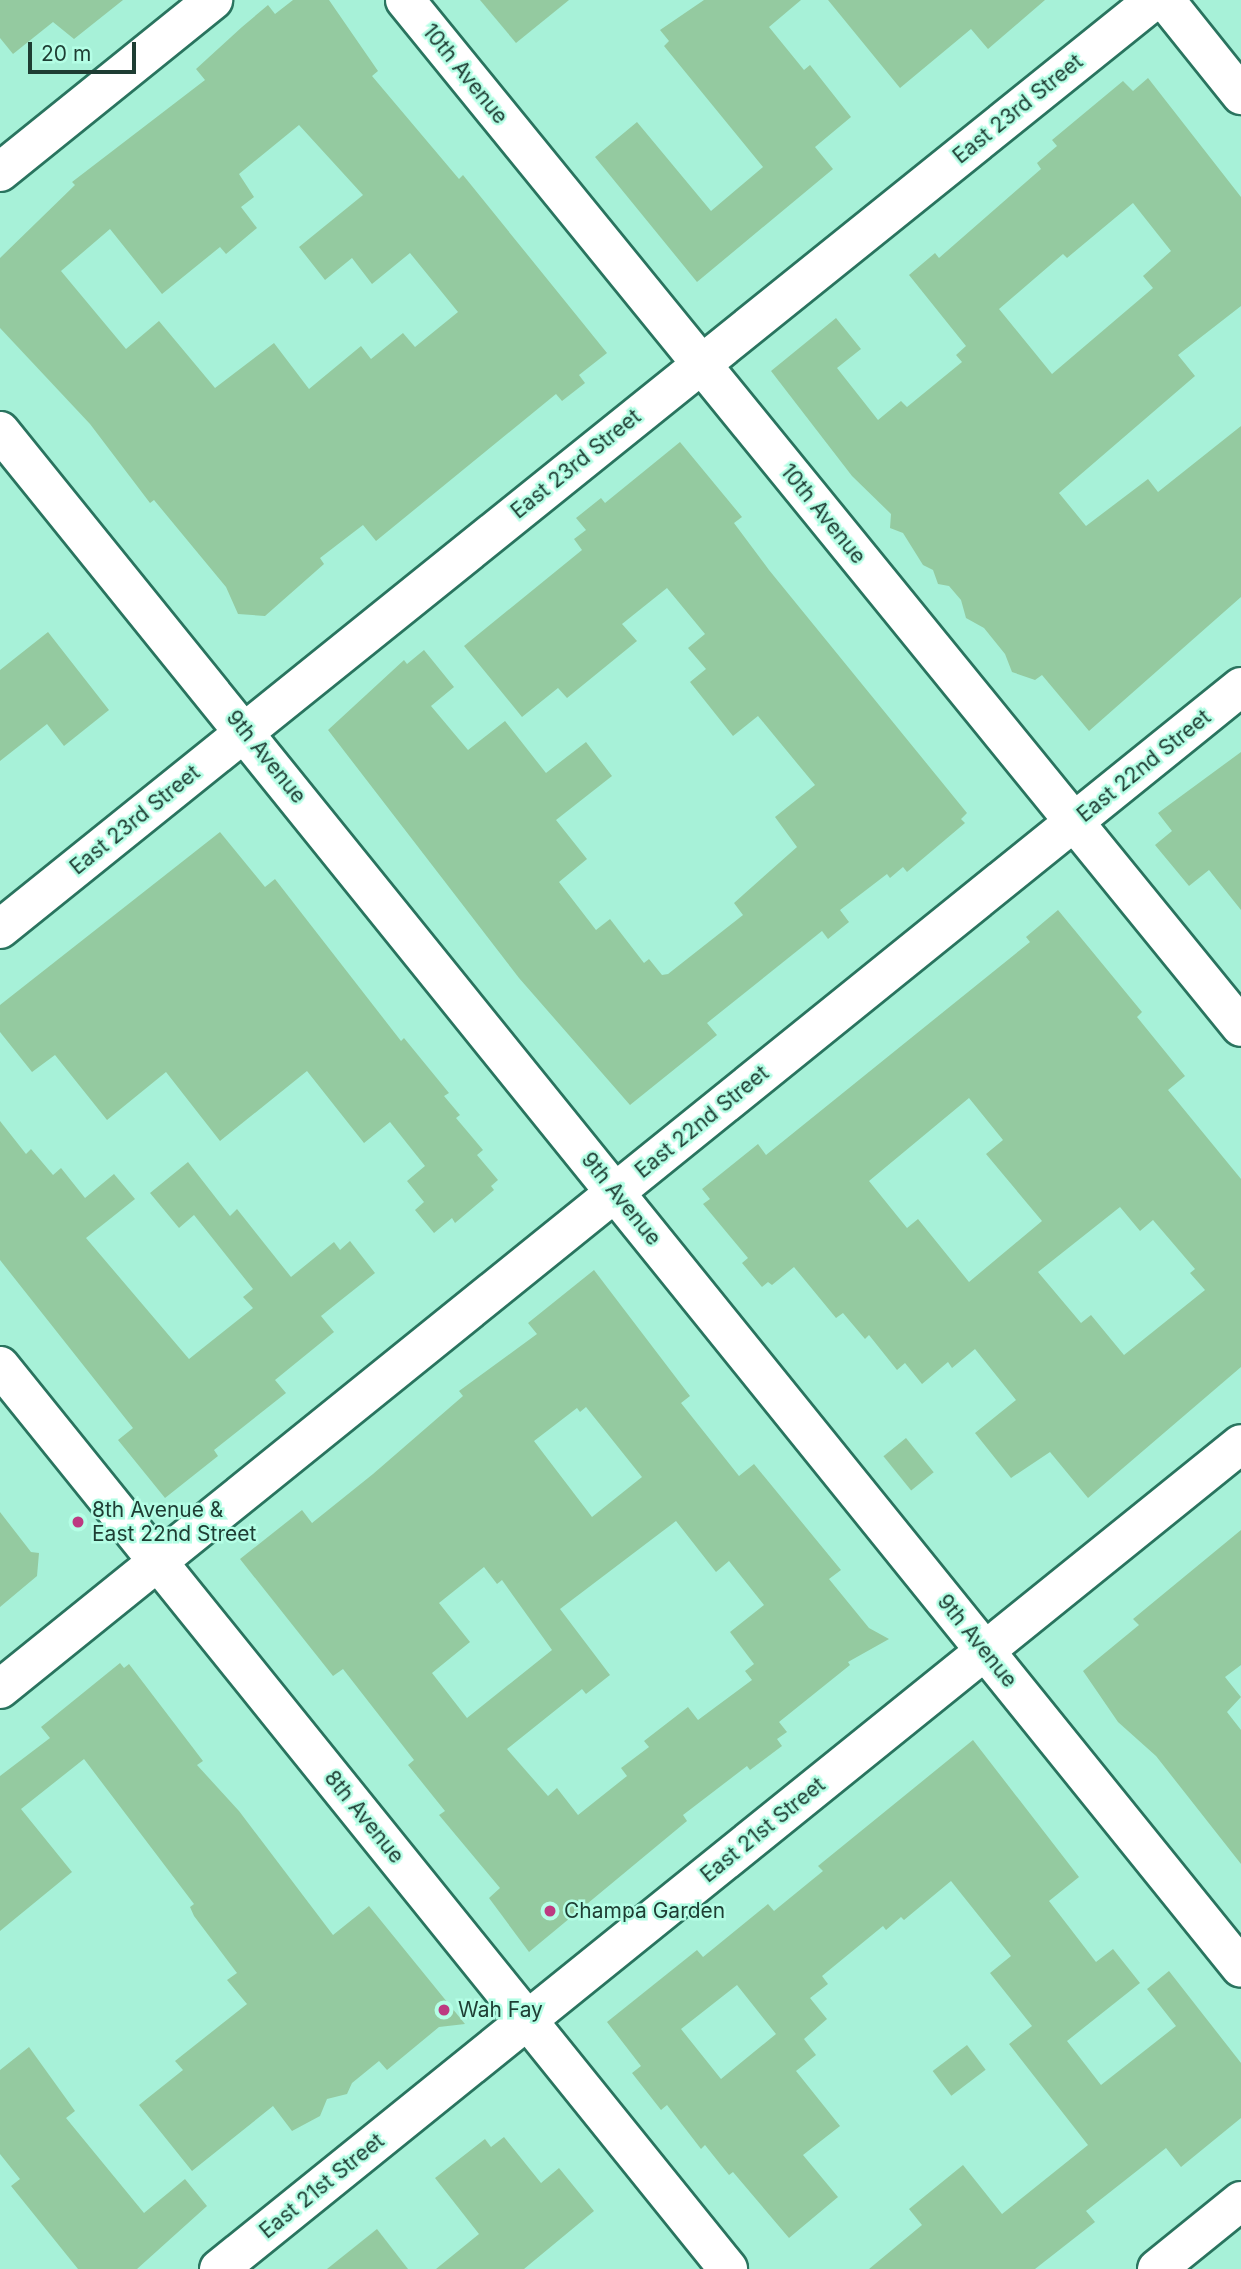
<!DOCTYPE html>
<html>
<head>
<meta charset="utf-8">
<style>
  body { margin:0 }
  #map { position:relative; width:1241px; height:2269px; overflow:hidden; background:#a7f1d8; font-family:Inter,sans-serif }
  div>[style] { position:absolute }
  .building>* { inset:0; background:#94caa0; transform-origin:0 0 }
  .roads { filter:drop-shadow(2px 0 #2a745f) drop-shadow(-2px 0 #2a745f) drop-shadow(0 2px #2a745f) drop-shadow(0 -2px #2a745f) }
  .minor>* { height:38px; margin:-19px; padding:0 19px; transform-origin:19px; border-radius:19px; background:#fff }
  .dots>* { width:19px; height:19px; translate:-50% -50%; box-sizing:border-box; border:4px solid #b4fee5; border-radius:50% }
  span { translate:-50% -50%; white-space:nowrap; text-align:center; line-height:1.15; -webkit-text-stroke:5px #b4fee5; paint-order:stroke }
  .street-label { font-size:21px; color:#1e3d33 }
  .poi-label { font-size:21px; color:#1e3d33 }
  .left { translate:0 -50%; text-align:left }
  .scale { position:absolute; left:28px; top:42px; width:108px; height:32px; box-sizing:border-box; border:4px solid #1e3d33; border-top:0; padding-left:9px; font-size:21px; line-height:24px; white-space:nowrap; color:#1e3d33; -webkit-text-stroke:5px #b4fee5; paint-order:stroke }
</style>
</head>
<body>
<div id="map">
  <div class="building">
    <div style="clip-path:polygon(0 0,123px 0,74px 39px,53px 22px,13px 54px,0 38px)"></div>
    <div style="clip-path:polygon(evenodd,293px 0,329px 0,378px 71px,372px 76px,459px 179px,463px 175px,607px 353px,579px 375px,585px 383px,562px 401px,556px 394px,376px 541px,363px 525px,320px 558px,324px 564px,265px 616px,238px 614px,226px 587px,154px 500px,150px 503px,90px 424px,0 328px,0 258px,75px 185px,72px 182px,205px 80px,196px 69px,242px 27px,268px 5px,275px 14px,293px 0,299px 125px,363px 195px,299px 247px,325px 280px,352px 258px,372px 284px,410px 253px,458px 312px,415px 347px,403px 333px,371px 359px,361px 346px,309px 389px,274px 343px,215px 388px,159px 321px,126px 349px,61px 271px,110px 229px,162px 294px,220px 247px,226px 254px,257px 228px,241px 207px,254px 197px,239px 174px,299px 125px)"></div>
    <div style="clip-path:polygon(480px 0,569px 0,516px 43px)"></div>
    <div style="clip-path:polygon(704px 0,801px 0,769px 27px,804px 70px,810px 65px,851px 117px,815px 147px,833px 169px,697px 282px,595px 157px,637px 122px,711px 211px,763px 167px,664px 46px,669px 41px,660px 30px)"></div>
    <div style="clip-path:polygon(828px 0,1045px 0,988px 49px,971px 29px,900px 88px)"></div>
    <div style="clip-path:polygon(evenodd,1148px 78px,1241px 197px,1241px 306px,1178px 355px,1195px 376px,1059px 493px,1086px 526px,1148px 479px,1158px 492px,1241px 426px,1241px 597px,1089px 731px,1042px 675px,1035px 680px,1012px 672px,1005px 654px,984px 628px,966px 618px,961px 600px,949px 586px,938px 584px,933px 570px,923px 565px,903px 533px,890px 528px,891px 514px,852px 476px,771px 371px,836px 318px,861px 349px,837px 368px,878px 420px,901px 401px,907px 407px,962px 362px,956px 355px,966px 346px,909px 275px,935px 253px,939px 258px,1041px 169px,1037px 163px,1057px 146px,1052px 140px,1123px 81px,1133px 91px,1148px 78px,1133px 203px,1171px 251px,1143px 276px,1153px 288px,1052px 374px,999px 309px,1063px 254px,1067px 258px,1133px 203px)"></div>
    <div style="clip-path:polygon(680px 442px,742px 517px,734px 523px,769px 570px,967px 813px,961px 819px,965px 823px,907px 872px,903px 867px,890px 878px,887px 874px,840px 910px,849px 922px,828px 939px,822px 931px,707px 1023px,717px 1035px,630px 1105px,519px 978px,328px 730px,404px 660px,407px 664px,424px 650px,454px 687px,431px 706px,468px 750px,505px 721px,546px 773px,586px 742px,612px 776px,556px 820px,587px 859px,559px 882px,596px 930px,610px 919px,644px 963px,649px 959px,662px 975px,668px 974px,743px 915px,734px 903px,797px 847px,775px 817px,815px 785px,758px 716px,733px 736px,690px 682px,706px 669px,688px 648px,705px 634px,667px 588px,622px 624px,637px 641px,567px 698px,558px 688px,522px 717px,464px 646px,582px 550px,574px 539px,586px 530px,576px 518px,601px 498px,605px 503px)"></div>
    <div style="clip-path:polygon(48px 632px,109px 710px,64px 746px,47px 724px,0 761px,0 670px)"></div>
    <div style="clip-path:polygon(1241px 752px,1241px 910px,1209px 870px,1189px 886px,1155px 845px,1172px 831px,1158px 813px)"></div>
    <div style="clip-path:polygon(220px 832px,265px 887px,275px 879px,401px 1041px,404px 1038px,449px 1093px,444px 1096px,460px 1115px,456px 1118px,483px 1150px,477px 1155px,498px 1180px,491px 1186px,494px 1190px,455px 1223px,452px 1218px,434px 1233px,415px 1210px,424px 1202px,407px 1181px,425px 1166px,390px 1122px,364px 1143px,307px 1071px,220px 1141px,166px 1072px,107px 1120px,55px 1055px,32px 1072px,0 1032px,0 1005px)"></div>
    <div style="clip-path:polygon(evenodd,1058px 910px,1142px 1012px,1137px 1017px,1185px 1076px,1168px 1090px,1241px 1179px,1241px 1367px,1088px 1498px,1050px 1452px,1011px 1478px,975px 1433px,1016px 1400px,975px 1349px,952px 1368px,948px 1362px,922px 1384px,905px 1363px,897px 1370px,869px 1335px,865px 1339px,843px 1313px,836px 1318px,794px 1267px,772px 1285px,768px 1282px,762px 1287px,742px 1263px,748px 1258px,703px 1204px,710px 1199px,702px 1189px,758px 1144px,766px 1155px,1030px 942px,1026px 937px,1058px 910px,969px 1098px,1003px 1140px,986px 1154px,1042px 1221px,969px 1282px,918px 1219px,907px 1228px,869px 1181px,969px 1098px,1058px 910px,1120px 1207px,1140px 1231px,1153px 1220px,1195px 1269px,1190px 1273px,1205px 1290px,1124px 1355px,1091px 1315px,1081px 1323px,1038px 1272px,1120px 1207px)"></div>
    <div style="clip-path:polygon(0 1121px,26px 1154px,31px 1149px,53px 1175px,61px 1168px,85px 1198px,114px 1174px,135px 1199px,86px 1238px,189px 1359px,253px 1308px,243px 1297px,253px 1289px,194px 1215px,179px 1228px,150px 1193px,188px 1162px,230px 1216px,237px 1209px,291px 1277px,334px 1242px,340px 1250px,350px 1241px,375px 1273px,321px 1316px,334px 1332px,275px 1380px,286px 1393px,214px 1450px,218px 1456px,165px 1498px,118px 1440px,133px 1428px,0 1260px)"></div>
    <div style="clip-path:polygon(evenodd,594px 1270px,690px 1396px,681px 1403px,739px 1476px,754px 1464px,841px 1570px,829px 1579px,869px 1628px,889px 1639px,848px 1662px,850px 1665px,779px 1722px,787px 1732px,777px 1739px,782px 1746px,750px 1770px,747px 1766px,683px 1815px,687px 1821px,529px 1952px,489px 1898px,500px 1888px,439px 1815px,445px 1811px,408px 1765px,414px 1760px,343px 1669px,333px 1676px,240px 1559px,302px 1510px,312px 1523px,373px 1474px,463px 1396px,459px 1391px,537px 1334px,528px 1323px,594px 1270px,586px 1407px,642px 1477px,592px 1517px,534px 1441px,577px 1408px,580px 1412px,586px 1407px,594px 1270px,676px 1521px,716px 1572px,729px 1561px,764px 1605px,730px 1632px,754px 1664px,745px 1671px,752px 1680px,698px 1720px,688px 1707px,644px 1741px,649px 1747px,621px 1768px,627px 1776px,578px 1815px,557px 1788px,548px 1796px,507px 1749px,582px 1689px,586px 1694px,610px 1675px,560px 1609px,676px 1521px,594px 1270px,484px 1567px,497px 1584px,502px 1580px,552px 1650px,467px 1718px,432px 1673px,470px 1642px,439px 1603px,484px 1567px)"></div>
    <div style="left:906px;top:1438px;width:44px;height:29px;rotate:51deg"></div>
    <div style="clip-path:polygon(0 1512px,31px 1552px,39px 1553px,37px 1576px,0 1607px)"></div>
    <div style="clip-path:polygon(1241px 1530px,1241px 1665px,1225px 1677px,1241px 1697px,1227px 1712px,1241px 1730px,1241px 1864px,1156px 1756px,1118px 1722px,1083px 1671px,1139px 1625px,1133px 1619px)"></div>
    <div style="clip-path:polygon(120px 1663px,124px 1668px,129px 1664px,203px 1761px,197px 1765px,239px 1811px,333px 1935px,369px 1906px,465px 2024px,439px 2027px,387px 2070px,379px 2061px,352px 2083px,347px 2094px,327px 2099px,320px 2116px,292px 2131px,273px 2106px,192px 2171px,139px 2105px,183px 2070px,175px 2061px,247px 2004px,227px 1980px,237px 1973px,194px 1916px,190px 1907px,194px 1904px,84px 1759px,21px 1809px,72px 1872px,0 1931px,0 1776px,50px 1738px,41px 1727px)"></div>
    <div style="clip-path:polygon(evenodd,973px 1740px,1079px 1877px,1049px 1901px,1096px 1962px,1113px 1949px,1140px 1983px,1067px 2041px,1101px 2085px,1176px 2026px,1147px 1989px,1169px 1971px,1241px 2063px,1241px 2118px,1181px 2167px,1166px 2148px,1086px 2211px,1095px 2222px,1035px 2269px,869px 2269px,922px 2225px,909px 2209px,963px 2165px,1002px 2214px,1088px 2145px,1009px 2044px,1032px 2026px,990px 1973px,1011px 1956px,951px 1881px,904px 1920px,901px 1917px,886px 1930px,883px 1926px,822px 1976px,828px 1984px,810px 1998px,827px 2019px,804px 2039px,816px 2055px,796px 2071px,840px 2126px,803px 2155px,838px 2197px,789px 2238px,733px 2172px,729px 2175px,705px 2145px,701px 2149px,667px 2105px,661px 2110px,632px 2073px,641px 2066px,607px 2022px,697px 1950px,703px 1957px,768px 1904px,774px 1911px,823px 1871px,818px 1866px,973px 1740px,737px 1985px,776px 2034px,721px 2079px,681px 2029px,737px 1985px)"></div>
    <div style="left:967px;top:2045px;width:31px;height:43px;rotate:53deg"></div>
    <div style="clip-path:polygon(29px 2047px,75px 2111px,66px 2118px,144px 2213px,185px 2179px,207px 2206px,137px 2269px,78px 2269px,11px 2186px,20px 2179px,0 2154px,0 2070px)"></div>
    <div style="clip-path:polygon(504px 2137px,541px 2183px,559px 2168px,594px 2211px,524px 2269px,436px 2269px,479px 2234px,435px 2178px,485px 2139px,491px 2147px)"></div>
    <div style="clip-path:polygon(377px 2229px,408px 2269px,327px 2269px)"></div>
  </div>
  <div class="roads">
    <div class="minor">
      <div style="left:405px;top:0;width:1324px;rotate:50.85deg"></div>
      <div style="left:1165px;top:0;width:122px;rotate:51.3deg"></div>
      <div style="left:0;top:172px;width:274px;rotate:-38.9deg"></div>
      <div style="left:0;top:431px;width:1975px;rotate:51.08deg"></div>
      <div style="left:0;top:929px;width:1481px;rotate:-38.83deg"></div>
      <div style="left:0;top:1366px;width:1160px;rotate:51.12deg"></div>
      <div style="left:0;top:1689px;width:1595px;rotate:-38.92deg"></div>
      <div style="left:219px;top:2269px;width:1313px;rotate:-38.91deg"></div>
      <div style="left:1157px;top:2269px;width:108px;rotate:-39deg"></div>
    </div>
  </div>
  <div class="dots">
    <div style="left:78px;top:1522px;background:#bd3a81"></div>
    <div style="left:550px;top:1911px;background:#bd3a81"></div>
    <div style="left:444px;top:2010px;background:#bd3a81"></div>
  </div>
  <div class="street-label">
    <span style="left:465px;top:74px;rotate:51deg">10th Avenue</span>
    <span style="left:1018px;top:109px;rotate:-39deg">East 23rd Street</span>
    <span style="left:576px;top:464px;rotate:-39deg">East 23rd Street</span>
    <span style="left:823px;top:514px;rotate:51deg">10th Avenue</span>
    <span style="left:266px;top:757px;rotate:51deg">9th Avenue</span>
    <span style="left:1144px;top:766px;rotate:-39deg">East 22nd Street</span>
    <span style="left:135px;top:820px;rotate:-39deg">East 23rd Street</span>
    <span style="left:702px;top:1122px;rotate:-39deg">East 22nd Street</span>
    <span style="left:621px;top:1199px;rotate:51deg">9th Avenue</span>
    <span style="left:977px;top:1641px;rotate:51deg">9th Avenue</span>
    <span style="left:364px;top:1817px;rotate:51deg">8th Avenue</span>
    <span style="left:763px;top:1830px;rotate:-39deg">East 21st Street</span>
    <span style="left:322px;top:2186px;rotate:-39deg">East 21st Street</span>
  </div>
  <div class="poi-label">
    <span class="left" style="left:92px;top:1522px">8th Avenue &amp;<br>East 22nd Street</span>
    <span class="left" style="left:564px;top:1911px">Champa Garden</span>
    <span class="left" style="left:458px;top:2010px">Wah Fay</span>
  </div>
  <div class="scale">20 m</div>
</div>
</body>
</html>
